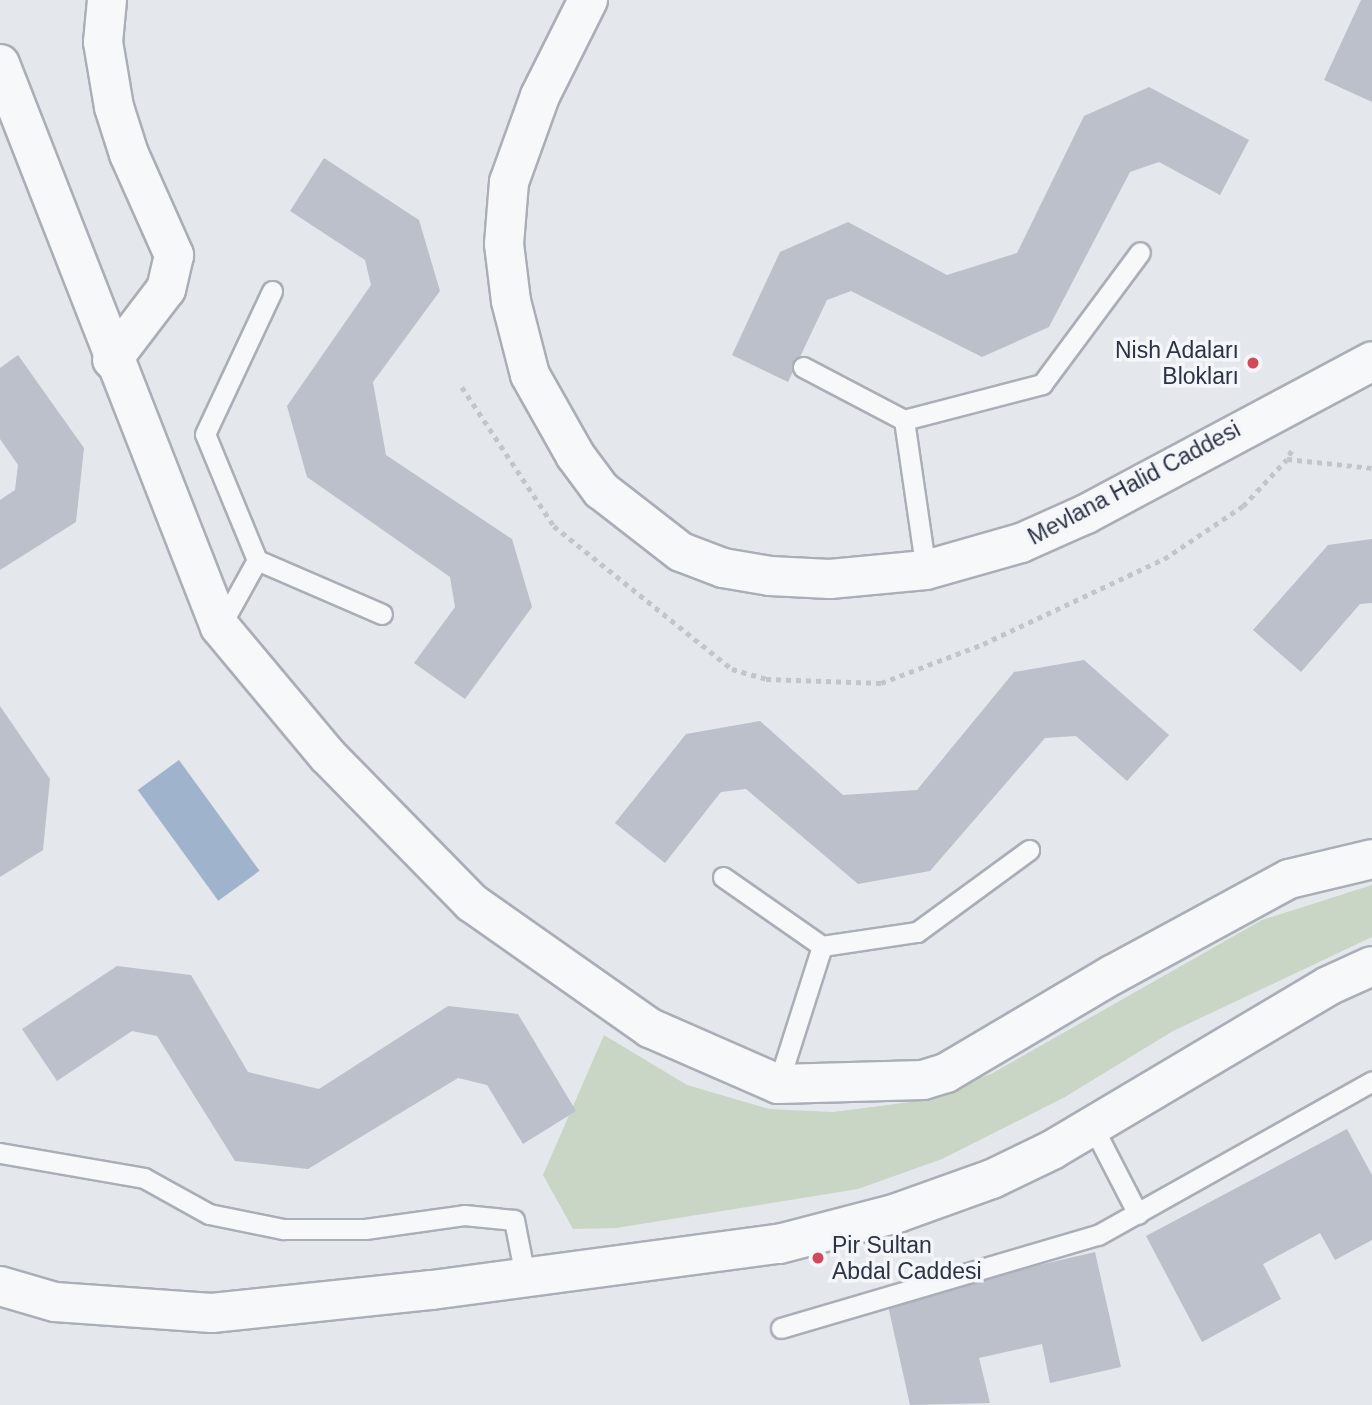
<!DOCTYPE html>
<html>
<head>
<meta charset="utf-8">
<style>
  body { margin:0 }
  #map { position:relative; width:1372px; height:1405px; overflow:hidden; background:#e4e7ec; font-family:Helvetica,sans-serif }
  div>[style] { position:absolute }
  .green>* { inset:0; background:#c9d6c5 }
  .water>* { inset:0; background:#9fb4cc; transform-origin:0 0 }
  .building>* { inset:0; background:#bbc0ca }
  .path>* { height:4.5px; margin-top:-2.25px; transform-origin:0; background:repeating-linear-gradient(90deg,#c2c5cb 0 5px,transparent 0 10px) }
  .roads { filter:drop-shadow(2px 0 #a9aeb7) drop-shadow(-2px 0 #a9aeb7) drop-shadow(0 2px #a9aeb7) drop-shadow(0 -2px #a9aeb7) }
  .service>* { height:19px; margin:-9.5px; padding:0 9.5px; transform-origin:9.5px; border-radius:9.5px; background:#f7f8fa }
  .minor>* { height:38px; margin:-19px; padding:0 19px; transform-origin:19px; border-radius:19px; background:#f7f8fa }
  .tertiary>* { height:38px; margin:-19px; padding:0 19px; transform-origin:19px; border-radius:19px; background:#f7f8fa }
  .dots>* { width:19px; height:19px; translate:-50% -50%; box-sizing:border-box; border:4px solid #f4f6f9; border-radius:50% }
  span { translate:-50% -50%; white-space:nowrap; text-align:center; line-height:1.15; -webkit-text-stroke:7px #f4f6f9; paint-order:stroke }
  .poi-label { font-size:23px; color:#2b3445 }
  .right { translate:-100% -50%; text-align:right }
  .left { translate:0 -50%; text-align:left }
  .street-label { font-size:23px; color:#2b3445 }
</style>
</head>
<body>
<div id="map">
  <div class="green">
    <div style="clip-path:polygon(1372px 885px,1372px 937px,1173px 1031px,1065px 1097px,942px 1159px,858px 1189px,616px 1228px,573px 1229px,543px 1175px,604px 1035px,687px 1085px,769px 1109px,833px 1112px,911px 1102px,991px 1074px,1262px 920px)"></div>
  </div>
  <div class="water">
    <div style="left:179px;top:760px;width:137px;height:51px;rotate:54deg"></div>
  </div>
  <div class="building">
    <div style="clip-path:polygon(1361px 0,1372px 0,1372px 102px,1324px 80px)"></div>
    <div style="clip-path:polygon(1149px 87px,1249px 140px,1220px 195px,1159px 162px,1130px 172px,1049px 327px,982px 357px,851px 291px,827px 300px,788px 382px,732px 355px,780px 252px,848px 222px,947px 275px,1017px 253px,1084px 116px)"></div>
    <div style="clip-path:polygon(324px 158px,419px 220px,440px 291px,373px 382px,386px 455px,512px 539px,532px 607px,465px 699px,414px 663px,455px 607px,450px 577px,307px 477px,287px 406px,371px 285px,365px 260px,290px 211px)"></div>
    <div style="clip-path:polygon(18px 355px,84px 448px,76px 522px,0 570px,0 500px,15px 490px,18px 465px,0 439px,0 368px)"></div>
    <div style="clip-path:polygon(1372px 539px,1372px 603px,1360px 604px,1301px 672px,1253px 630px,1328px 545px)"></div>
    <div style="clip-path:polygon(1084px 660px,1169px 735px,1127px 781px,1076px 736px,1045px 738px,930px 871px,858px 884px,746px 789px,721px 792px,665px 863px,615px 823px,686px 734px,760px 721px,843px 795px,917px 790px,1014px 672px)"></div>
    <div style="clip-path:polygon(0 706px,50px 779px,43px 850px,0 877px)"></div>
    <div style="clip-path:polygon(117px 966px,191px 975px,248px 1072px,319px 1089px,448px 1006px,518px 1014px,576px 1111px,523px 1144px,487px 1085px,458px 1078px,308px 1169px,235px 1161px,157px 1036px,132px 1031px,57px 1081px,22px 1029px)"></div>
    <div style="clip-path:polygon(1347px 1129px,1372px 1175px,1372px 1240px,1335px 1260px,1320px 1233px,1263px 1264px,1281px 1299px,1202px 1342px,1146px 1236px)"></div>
    <div style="clip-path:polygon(1095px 1252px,1121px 1367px,1050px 1383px,1042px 1344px,979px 1358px,990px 1403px,910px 1405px,887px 1301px)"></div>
  </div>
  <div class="path">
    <div style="left:462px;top:387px;width:167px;rotate:56.5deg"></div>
    <div style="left:554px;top:526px;width:228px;rotate:38.8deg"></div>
    <div style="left:732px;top:669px;width:35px;rotate:16deg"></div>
    <div style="left:766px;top:679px;width:115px;rotate:2deg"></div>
    <div style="left:881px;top:683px;width:109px;rotate:-20.9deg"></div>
    <div style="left:983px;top:644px;width:200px;rotate:-25.2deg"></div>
    <div style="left:1164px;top:559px;width:95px;rotate:-33.9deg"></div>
    <div style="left:1243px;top:506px;width:64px;rotate:-46.9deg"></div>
    <div style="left:1292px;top:451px;width:9px;rotate:122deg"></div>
    <div style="left:1287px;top:459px;width:85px;rotate:6deg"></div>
  </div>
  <div class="roads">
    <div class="service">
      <div style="left:803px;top:367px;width:114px;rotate:27.7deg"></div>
      <div style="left:904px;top:420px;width:143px;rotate:-14.6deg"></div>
      <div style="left:1042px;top:384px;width:164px;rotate:-53.4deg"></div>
      <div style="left:904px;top:420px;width:152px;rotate:81.7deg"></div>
      <div style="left:257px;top:560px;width:136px;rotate:23.4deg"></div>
      <div style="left:220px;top:627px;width:77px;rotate:-61.1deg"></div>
      <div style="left:257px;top:560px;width:136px;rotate:-112.4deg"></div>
      <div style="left:205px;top:434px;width:158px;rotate:-64.9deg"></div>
      <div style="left:723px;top:877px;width:121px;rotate:34.9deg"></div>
      <div style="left:822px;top:946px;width:96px;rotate:-8.4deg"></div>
      <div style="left:917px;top:932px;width:139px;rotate:-36.2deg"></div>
      <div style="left:778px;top:1084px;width:145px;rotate:-72.3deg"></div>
      <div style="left:1092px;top:1125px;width:100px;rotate:62.7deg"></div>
      <div style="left:0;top:1153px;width:146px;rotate:9.8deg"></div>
      <div style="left:144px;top:1178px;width:74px;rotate:29deg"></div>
      <div style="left:209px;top:1214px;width:76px;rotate:11.5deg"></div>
      <div style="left:283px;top:1229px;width:82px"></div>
      <div style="left:365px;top:1229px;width:100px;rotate:-8deg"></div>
      <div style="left:464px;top:1215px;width:50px;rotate:5.7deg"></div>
      <div style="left:514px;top:1220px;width:57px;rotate:78.9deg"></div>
      <div style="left:781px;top:1328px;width:330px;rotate:-16.4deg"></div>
      <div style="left:1098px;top:1235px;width:314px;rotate:-29.3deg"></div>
    </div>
    <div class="minor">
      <div style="left:107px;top:0;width:42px;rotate:95.4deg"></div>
      <div style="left:103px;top:42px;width:66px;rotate:80.4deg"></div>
      <div style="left:114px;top:107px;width:49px;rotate:72.3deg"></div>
      <div style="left:129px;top:154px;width:111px;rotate:66deg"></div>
      <div style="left:174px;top:255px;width:35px;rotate:103deg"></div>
      <div style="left:166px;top:289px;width:89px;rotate:127.3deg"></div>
      <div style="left:0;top:64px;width:604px;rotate:68.66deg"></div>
      <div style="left:220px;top:627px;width:168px;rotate:50.1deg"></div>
      <div style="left:328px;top:756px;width:206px;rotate:45.6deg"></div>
      <div style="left:472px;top:903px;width:218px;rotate:35.1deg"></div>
      <div style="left:650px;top:1028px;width:140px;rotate:23.6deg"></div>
      <div style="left:778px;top:1084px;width:145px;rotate:-1.6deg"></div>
      <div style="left:923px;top:1080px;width:24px;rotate:-17deg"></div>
      <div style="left:946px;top:1073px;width:193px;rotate:-30.6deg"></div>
      <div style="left:1112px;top:975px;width:201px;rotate:-28.5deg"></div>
      <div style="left:1289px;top:879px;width:85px;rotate:-13.5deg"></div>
      <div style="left:0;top:1286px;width:57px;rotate:16.2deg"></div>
      <div style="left:55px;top:1302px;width:157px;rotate:4deg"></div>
      <div style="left:212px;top:1313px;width:221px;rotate:-6deg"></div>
      <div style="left:432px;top:1290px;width:350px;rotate:-7.6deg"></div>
      <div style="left:779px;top:1244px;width:122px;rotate:-14.7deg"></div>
      <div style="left:897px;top:1213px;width:101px;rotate:-19.7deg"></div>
      <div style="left:992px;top:1179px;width:67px;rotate:-25.8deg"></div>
      <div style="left:1052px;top:1150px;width:321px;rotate:-30.7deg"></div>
      <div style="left:1328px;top:986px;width:48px;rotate:-24.4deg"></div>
    </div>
    <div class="tertiary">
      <div style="left:588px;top:0;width:107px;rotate:116.6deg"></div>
      <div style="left:540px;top:96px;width:91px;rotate:109.8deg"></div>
      <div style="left:509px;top:182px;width:62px;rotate:94.6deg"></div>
      <div style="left:504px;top:244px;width:57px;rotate:83deg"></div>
      <div style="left:511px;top:301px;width:76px;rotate:75.6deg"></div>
      <div style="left:530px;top:375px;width:92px;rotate:60.6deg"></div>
      <div style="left:575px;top:455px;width:44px;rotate:53.4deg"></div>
      <div style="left:601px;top:490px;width:101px;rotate:37.8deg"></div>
      <div style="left:681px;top:552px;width:45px;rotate:20.9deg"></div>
      <div style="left:723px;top:568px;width:48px;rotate:9.7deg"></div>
      <div style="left:770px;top:576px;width:60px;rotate:2.9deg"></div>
      <div style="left:830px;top:579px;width:96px;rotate:-5.4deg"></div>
      <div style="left:926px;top:570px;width:99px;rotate:-15.9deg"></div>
      <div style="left:1021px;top:543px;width:71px;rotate:-24deg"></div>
      <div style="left:1086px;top:514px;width:324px;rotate:-28.1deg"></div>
    </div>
  </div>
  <div class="dots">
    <div style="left:1253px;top:363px;background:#d1495b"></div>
    <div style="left:818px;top:1258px;background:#d1495b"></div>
  </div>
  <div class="poi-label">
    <span class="right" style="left:1239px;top:363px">Nish Adaları<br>Blokları</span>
    <span class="left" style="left:832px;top:1258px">Pir Sultan<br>Abdal Caddesi</span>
  </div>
  <div class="street-label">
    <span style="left:1134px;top:483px;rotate:-28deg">Mevlana Halid Caddesi</span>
  </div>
</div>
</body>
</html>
